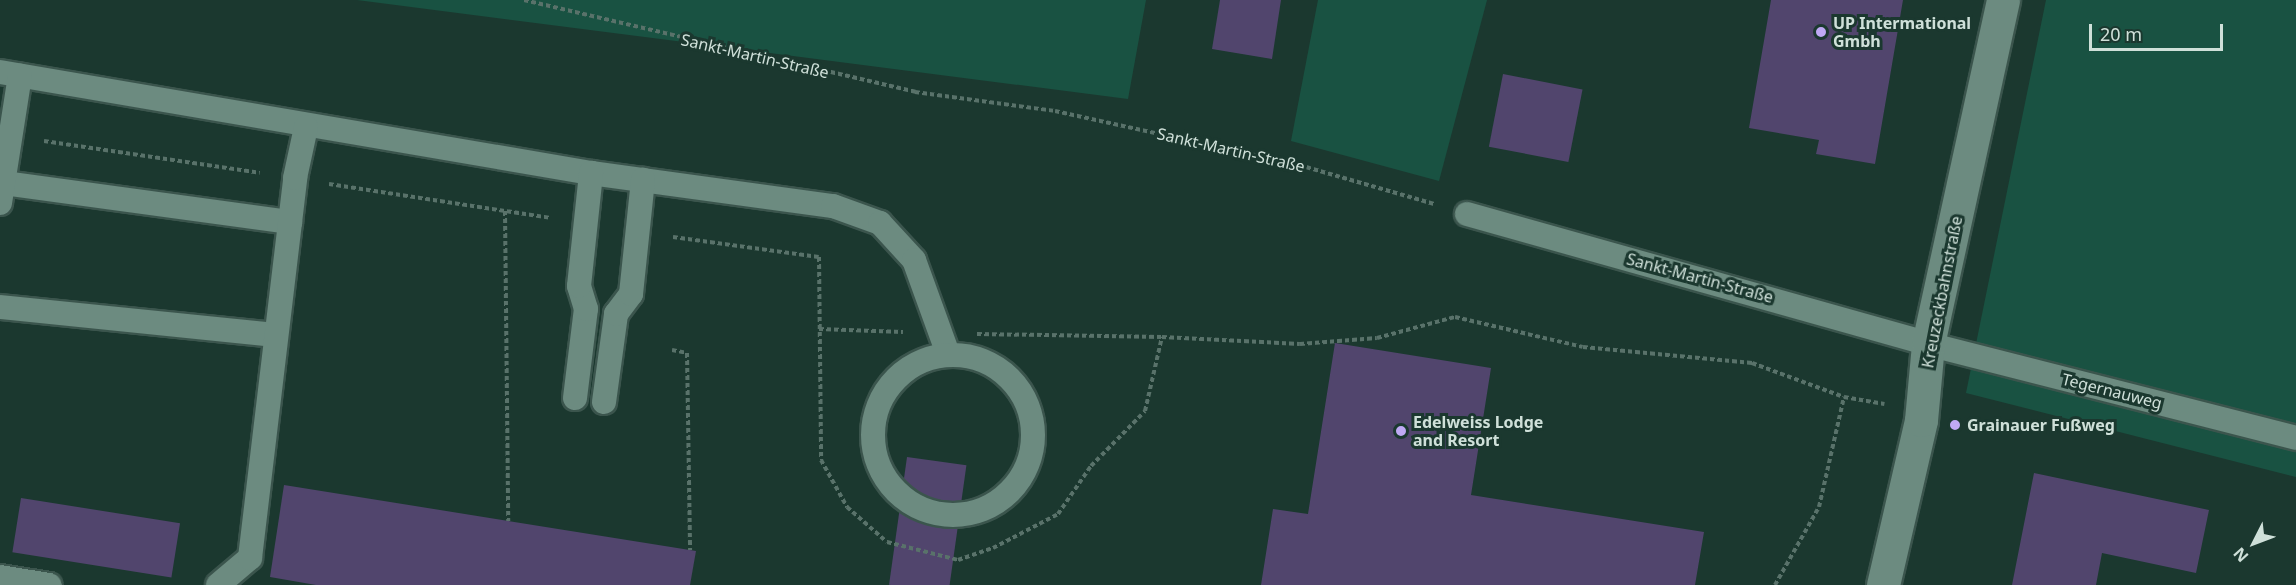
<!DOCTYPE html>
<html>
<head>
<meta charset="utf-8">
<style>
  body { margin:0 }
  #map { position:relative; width:2296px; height:585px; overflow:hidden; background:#1b382f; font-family:"Noto Sans",sans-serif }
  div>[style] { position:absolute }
  .green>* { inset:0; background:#195242 }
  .building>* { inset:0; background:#51456d; transform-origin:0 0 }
  .path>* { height:4px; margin-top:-2px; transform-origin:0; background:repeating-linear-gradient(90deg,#59726a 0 4.5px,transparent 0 7.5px) }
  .roads { filter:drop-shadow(2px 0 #3b554d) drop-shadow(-2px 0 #3b554d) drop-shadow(0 2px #3b554d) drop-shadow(0 -2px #3b554d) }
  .service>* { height:24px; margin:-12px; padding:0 12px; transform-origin:12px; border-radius:12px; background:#6c8b80 }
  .service>.ring { margin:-12px; padding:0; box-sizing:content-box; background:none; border:24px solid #6c8b80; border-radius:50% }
  .tertiary>* { height:33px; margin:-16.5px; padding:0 16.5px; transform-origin:16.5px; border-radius:16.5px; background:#6c8b80 }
  .dots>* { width:16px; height:16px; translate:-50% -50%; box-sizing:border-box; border:3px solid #1b382f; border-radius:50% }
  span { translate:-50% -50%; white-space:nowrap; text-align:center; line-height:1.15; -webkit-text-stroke:6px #1b382f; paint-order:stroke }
  .poi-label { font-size:16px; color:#cfe0d9; font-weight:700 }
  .left { translate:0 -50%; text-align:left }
  .street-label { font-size:16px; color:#cfe0d9 }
  .north { position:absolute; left:2224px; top:513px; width:60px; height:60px; -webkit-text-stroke:4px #1b382f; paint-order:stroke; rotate:228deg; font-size:16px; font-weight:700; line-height:24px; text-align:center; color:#cfe0d9 }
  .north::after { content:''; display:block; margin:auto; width:21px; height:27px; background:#cfe0d9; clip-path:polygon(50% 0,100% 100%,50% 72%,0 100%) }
  .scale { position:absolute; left:2089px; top:24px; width:134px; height:27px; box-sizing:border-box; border:3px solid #cfe0d9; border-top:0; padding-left:8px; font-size:18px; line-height:21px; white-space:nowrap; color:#cfe0d9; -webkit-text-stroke:4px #1b382f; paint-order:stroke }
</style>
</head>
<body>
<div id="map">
  <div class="green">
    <div style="clip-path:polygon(357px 0,1146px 0,1128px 99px)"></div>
    <div style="clip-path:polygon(1318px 0,1487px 0,1439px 181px,1291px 141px)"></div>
    <div style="clip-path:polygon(2046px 0,2296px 0,2296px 477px,1966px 393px)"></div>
  </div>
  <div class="building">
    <div style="clip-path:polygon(1220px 0,1281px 0,1272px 59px,1212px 49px)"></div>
    <div style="clip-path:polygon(1771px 0,1903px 0,1875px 164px,1816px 154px,1819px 140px,1749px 128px)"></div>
    <div style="left:1503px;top:74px;width:81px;height:74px;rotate:11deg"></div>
    <div style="clip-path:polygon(1335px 343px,1491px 368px,1471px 495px,1704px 532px,1695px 585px,1261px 585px,1273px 509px,1308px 514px)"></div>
    <div style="left:907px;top:457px;width:60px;height:129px;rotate:8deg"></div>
    <div style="clip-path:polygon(2034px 473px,2209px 510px,2196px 573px,2102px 553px,2096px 585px,2012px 585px)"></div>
    <div style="clip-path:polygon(284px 485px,696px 551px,690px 585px,316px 585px,270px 577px)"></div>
    <div style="left:21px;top:498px;width:161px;height:55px;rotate:9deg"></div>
  </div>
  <div class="path">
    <div style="left:524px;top:0;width:402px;rotate:13.2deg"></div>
    <div style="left:915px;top:92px;width:141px;rotate:7.7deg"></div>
    <div style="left:1055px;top:111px;width:243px;rotate:12.4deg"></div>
    <div style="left:1292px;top:163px;width:148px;rotate:16.1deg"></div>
    <div style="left:44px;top:141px;width:218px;rotate:8.4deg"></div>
    <div style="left:329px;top:184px;width:224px;rotate:8.7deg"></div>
    <div style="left:505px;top:211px;width:310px;rotate:89.4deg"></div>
    <div style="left:673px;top:237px;width:147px;rotate:7.8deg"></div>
    <div style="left:819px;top:257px;width:203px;rotate:89.4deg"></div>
    <div style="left:821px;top:460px;width:54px;rotate:61deg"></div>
    <div style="left:847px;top:507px;width:53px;rotate:41.2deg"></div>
    <div style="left:887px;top:542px;width:73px;rotate:14.2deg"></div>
    <div style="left:958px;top:560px;width:37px;rotate:-19deg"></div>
    <div style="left:993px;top:548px;width:73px;rotate:-27.6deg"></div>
    <div style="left:1058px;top:514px;width:58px;rotate:-55.5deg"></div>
    <div style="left:1091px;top:466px;width:77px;rotate:-45.5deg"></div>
    <div style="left:1145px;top:411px;width:76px;rotate:-77.1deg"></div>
    <div style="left:1162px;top:337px;width:138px;rotate:2.9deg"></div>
    <div style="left:1300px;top:344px;width:77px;rotate:-4.5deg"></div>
    <div style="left:1377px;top:338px;width:81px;rotate:-15.1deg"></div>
    <div style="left:1455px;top:317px;width:131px;rotate:13.2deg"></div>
    <div style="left:1583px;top:347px;width:170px;rotate:5.4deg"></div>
    <div style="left:1752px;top:363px;width:98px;rotate:20.3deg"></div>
    <div style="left:819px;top:329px;width:84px;rotate:2deg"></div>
    <div style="left:977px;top:334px;width:185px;rotate:0.9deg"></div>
    <div style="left:672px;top:350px;width:15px;rotate:11deg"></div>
    <div style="left:687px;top:353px;width:197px;rotate:89.1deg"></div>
    <div style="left:1775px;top:585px;width:90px;rotate:-60.6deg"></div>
    <div style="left:1819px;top:507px;width:113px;rotate:-77.2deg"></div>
    <div style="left:1844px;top:397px;width:41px;rotate:9.9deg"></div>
  </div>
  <div class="roads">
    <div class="service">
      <div style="left:0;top:72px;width:600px;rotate:9.7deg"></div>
      <div style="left:591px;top:173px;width:244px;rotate:7.8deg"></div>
      <div style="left:833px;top:206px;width:50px;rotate:19.9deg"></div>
      <div style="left:880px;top:223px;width:50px;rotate:47.4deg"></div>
      <div style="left:914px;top:260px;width:100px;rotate:70.1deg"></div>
      <div style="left:4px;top:183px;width:289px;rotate:7.8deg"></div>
      <div style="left:0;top:203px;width:129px;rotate:-81.1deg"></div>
      <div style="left:1467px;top:214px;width:479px;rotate:15.7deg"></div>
      <div style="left:1928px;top:344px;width:380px;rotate:14.3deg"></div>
      <div style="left:0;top:307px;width:277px;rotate:5.8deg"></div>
      <div class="ring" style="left:873px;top:355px;width:136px;height:136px"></div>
      <div style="left:575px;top:398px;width:90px;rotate:-83deg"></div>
      <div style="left:586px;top:309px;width:24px;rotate:-107deg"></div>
      <div style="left:579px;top:286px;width:114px;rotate:-83.9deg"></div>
      <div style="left:604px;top:402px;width:89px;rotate:-82.2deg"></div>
      <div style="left:616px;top:314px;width:25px;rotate:-53deg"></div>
      <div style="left:631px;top:294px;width:115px;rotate:-84deg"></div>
      <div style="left:0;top:577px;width:50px;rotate:9.3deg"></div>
      <div style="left:218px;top:585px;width:42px;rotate:-40.2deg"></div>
      <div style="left:250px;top:558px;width:383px;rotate:-83.2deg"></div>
      <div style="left:295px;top:178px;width:52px;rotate:-77.8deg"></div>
    </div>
    <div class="tertiary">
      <div style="left:1883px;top:585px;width:169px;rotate:-77deg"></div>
      <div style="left:1921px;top:420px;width:76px;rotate:-84.7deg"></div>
      <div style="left:1928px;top:344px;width:352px;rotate:-77.7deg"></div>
    </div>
  </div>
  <div class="dots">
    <div style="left:1821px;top:32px;background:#bfa9f4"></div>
    <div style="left:1955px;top:425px;background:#bfa9f4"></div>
    <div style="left:1401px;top:431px;background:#bfa9f4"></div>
  </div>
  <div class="poi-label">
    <span class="left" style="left:1833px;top:32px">UP Intermational<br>Gmbh</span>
    <span class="left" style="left:1413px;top:431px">Edelweiss Lodge<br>and Resort</span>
    <span class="left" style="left:1967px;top:425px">Grainauer Fußweg</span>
  </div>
  <div class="street-label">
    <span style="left:755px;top:56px;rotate:13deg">Sankt-Martin-Straße</span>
    <span style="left:1231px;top:150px;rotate:13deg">Sankt-Martin-Straße</span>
    <span style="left:1700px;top:278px;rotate:15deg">Sankt-Martin-Straße</span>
    <span style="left:1942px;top:292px;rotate:-79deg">Kreuzeckbahnstraße</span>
    <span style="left:2112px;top:391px;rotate:14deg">Tegernauweg</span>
  </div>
  <div class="north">N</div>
  <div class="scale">20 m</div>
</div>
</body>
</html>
